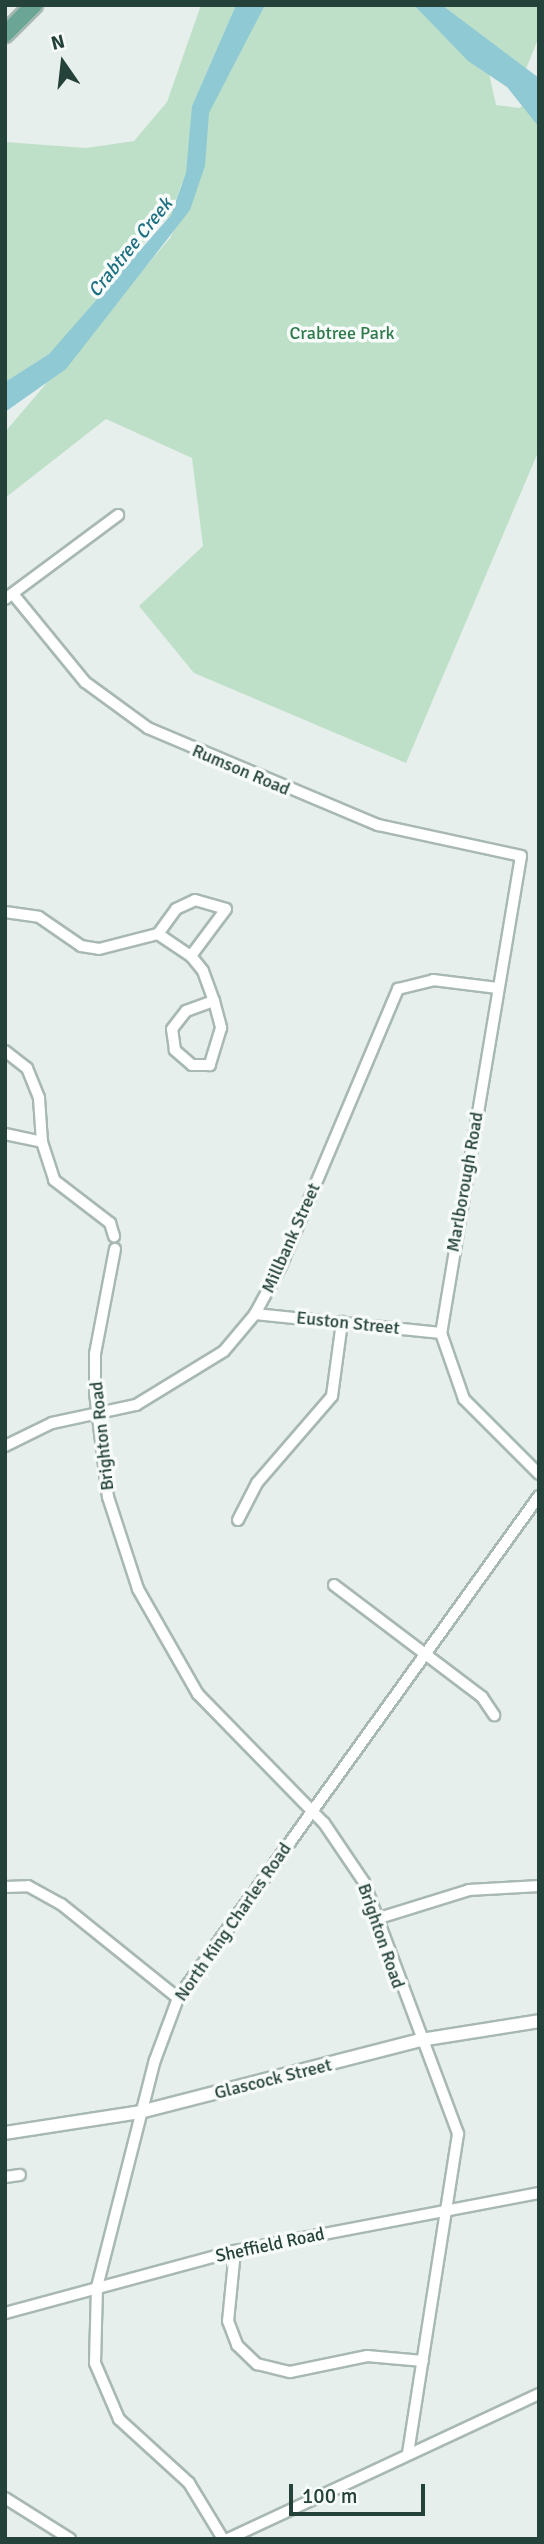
<!DOCTYPE html>
<html>
<head>
<meta charset="utf-8">
<style>
  body { margin:0 }
  #map { position:relative; width:544px; height:2544px; overflow:hidden; background:#e6efeb; font-family:Signika,sans-serif }
  div>[style] { position:absolute }
  .green>* { inset:0; background:#bfe0c8 }
  .water>* { inset:0; background:#8ec9d4 }
  .roads { filter:drop-shadow(2px 0 #a8b8b2) drop-shadow(-2px 0 #a8b8b2) drop-shadow(0 2px #a8b8b2) drop-shadow(0 -2px #a8b8b2) }
  .minor>* { height:10px; margin:-5px; padding:0 5px; transform-origin:5px; border-radius:5px; background:#fff }
  .tertiary>* { height:12px; margin:-6px; padding:0 6px; transform-origin:6px; border-radius:6px; background:#fff }
  .primary>* { height:16px; margin:-8px; padding:0 8px; transform-origin:8px; border-radius:8px; background:#6aa596 }
  span { translate:-50% -50%; white-space:nowrap; text-align:center; line-height:1.15; -webkit-text-stroke:7px #f7fbf9; paint-order:stroke }
  .park-label { font-size:18px; color:#2d7a4b }
  .street-label { font-size:18px; color:#24423a }
  .water-label { font-size:19px; color:#1c6f80; font-style:italic }
  .frame { position:absolute; inset:0; border:7px solid #24423a; pointer-events:none }
  .north { position:absolute; left:28px; top:28px; width:70px; height:70px; -webkit-text-stroke:5px #f7fbf9; paint-order:stroke; rotate:346deg; font-size:19px; font-weight:700; line-height:28px; text-align:center; color:#24423a }
  .north::after { content:''; display:block; margin:auto; width:24px; height:32px; background:#24423a; clip-path:polygon(50% 0,100% 100%,50% 72%,0 100%) }
  .scale { position:absolute; left:289px; top:2484px; width:136px; height:32px; box-sizing:border-box; border:4px solid #24423a; border-top:0; padding-left:9px; font-size:21px; line-height:24px; white-space:nowrap; color:#24423a; -webkit-text-stroke:5px #f7fbf9; paint-order:stroke }
</style>
</head>
<body>
<div id="map">
  <div class="green">
    <div style="clip-path:polygon(201px 5px,236px 5px,192px 106px,254px 5px,424px 5px,489px 73px,496px 105px,519px 108px,539px 96px,539px 450px,406px 763px,194px 673px,139px 606px,203px 546px,192px 458px,106px 419px,5px 498px,5px 432px,170px 238px,183px 214px,182px 183px,171px 215px,152px 230px,124px 274px,49px 354px,5px 382px,5px 142px,86px 148px,134px 141px,167px 102px)"></div>
    <div style="clip-path:polygon(442px 5px,537px 5px,538px 39px,526px 69px)"></div>
  </div>
  <div class="water">
    <div style="clip-path:polygon(236px 5px,265px 5px,209px 113px,205px 166px,190px 210px,66px 369px,5px 412px,5px 382px,49px 354px,171px 215px,186px 173px,192px 106px)"></div>
    <div style="clip-path:polygon(414px 5px,442px 5px,539px 78px,539px 127px,507px 87px,468px 61px)"></div>
  </div>
  <div class="roads">
    <div class="minor">
      <div style="left:13px;top:594px;width:114px;rotate:50.7deg"></div>
      <div style="left:85px;top:682px;width:78px;rotate:36.1deg"></div>
      <div style="left:148px;top:728px;width:250px;rotate:22.9deg"></div>
      <div style="left:378px;top:825px;width:146px;rotate:12.2deg"></div>
      <div style="left:521px;top:856px;width:484px;rotate:99.5deg"></div>
      <div style="left:441px;top:1333px;width:70px;rotate:70.8deg"></div>
      <div style="left:464px;top:1399px;width:106px;rotate:45deg"></div>
      <div style="left:5px;top:599px;width:141px;rotate:-36.6deg"></div>
      <div style="left:5px;top:912px;width:34px;rotate:8deg"></div>
      <div style="left:39px;top:917px;width:51px;rotate:34.6deg"></div>
      <div style="left:81px;top:946px;width:18px;rotate:9deg"></div>
      <div style="left:99px;top:949px;width:61px;rotate:-14.3deg"></div>
      <div style="left:158px;top:934px;width:40px;rotate:34deg"></div>
      <div style="left:191px;top:956px;width:19px;rotate:51deg"></div>
      <div style="left:203px;top:971px;width:32px;rotate:70deg"></div>
      <div style="left:214px;top:1001px;width:28px;rotate:75deg"></div>
      <div style="left:221px;top:1028px;width:39px;rotate:107deg"></div>
      <div style="left:210px;top:1065px;width:18px;rotate:180deg"></div>
      <div style="left:192px;top:1065px;width:23px;rotate:-139deg"></div>
      <div style="left:175px;top:1050px;width:21px;rotate:-98deg"></div>
      <div style="left:172px;top:1029px;width:23px;rotate:-52deg"></div>
      <div style="left:186px;top:1011px;width:30px;rotate:-20deg"></div>
      <div style="left:158px;top:934px;width:31px;rotate:-54deg"></div>
      <div style="left:176px;top:909px;width:21px;rotate:-25deg"></div>
      <div style="left:195px;top:900px;width:32px;rotate:16deg"></div>
      <div style="left:226px;top:909px;width:59px;rotate:126.7deg"></div>
      <div style="left:5px;top:1051px;width:28px;rotate:38deg"></div>
      <div style="left:27px;top:1068px;width:32px;rotate:68deg"></div>
      <div style="left:39px;top:1098px;width:44px;rotate:86.1deg"></div>
      <div style="left:42px;top:1142px;width:40px;rotate:72deg"></div>
      <div style="left:54px;top:1180px;width:71px;rotate:37.5deg"></div>
      <div style="left:110px;top:1223px;width:14px;rotate:73deg"></div>
      <div style="left:5px;top:1134px;width:38px;rotate:12deg"></div>
      <div style="left:115px;top:1249px;width:107px;rotate:100.8deg"></div>
      <div style="left:95px;top:1354px;width:39px;rotate:90deg"></div>
      <div style="left:95px;top:1393px;width:105px;rotate:82.9deg"></div>
      <div style="left:108px;top:1497px;width:97px;rotate:71.9deg"></div>
      <div style="left:138px;top:1589px;width:121px;rotate:60.3deg"></div>
      <div style="left:198px;top:1694px;width:180px;rotate:45.7deg"></div>
      <div style="left:324px;top:1823px;width:71px;rotate:55.9deg"></div>
      <div style="left:364px;top:1882px;width:269px;rotate:69.5deg"></div>
      <div style="left:458px;top:2134px;width:322px;rotate:98.9deg"></div>
      <div style="left:255px;top:1314px;width:187px;rotate:5.8deg"></div>
      <div style="left:5px;top:1446px;width:52px;rotate:-26.1deg"></div>
      <div style="left:52px;top:1423px;width:86px;rotate:-12.1deg"></div>
      <div style="left:136px;top:1405px;width:103px;rotate:-31.5deg"></div>
      <div style="left:224px;top:1351px;width:48px;rotate:-50deg"></div>
      <div style="left:255px;top:1314px;width:55px;rotate:-61.6deg"></div>
      <div style="left:281px;top:1266px;width:301px;rotate:-67.1deg"></div>
      <div style="left:398px;top:989px;width:36px;rotate:-14deg"></div>
      <div style="left:433px;top:980px;width:65px;rotate:7deg"></div>
      <div style="left:238px;top:1520px;width:42px;rotate:-62.8deg"></div>
      <div style="left:257px;top:1483px;width:115px;rotate:-49.2deg"></div>
      <div style="left:332px;top:1396px;width:75px;rotate:-82.3deg"></div>
      <div style="left:334px;top:1585px;width:186px;rotate:37.1deg"></div>
      <div style="left:482px;top:1697px;width:22px;rotate:56deg"></div>
      <div style="left:5px;top:1887px;width:23px;rotate:-2deg"></div>
      <div style="left:28px;top:1886px;width:38px;rotate:29deg"></div>
      <div style="left:61px;top:1904px;width:150px;rotate:38.8deg"></div>
      <div style="left:376px;top:1919px;width:97px;rotate:-17.3deg"></div>
      <div style="left:469px;top:1890px;width:70px;rotate:-3.3deg"></div>
      <div style="left:5px;top:2177px;width:15px;rotate:-8deg"></div>
      <div style="left:235px;top:2251px;width:70px;rotate:95.7deg"></div>
      <div style="left:228px;top:2321px;width:26px;rotate:69deg"></div>
      <div style="left:237px;top:2345px;width:28px;rotate:44deg"></div>
      <div style="left:257px;top:2364px;width:34px;rotate:14deg"></div>
      <div style="left:290px;top:2372px;width:79px;rotate:-11.7deg"></div>
      <div style="left:367px;top:2356px;width:56px;rotate:5.1deg"></div>
      <div style="left:5px;top:2313px;width:238px;rotate:-15.1deg"></div>
      <div style="left:235px;top:2251px;width:309px;rotate:-10.8deg"></div>
      <div style="left:5px;top:2498px;width:77px;rotate:32.2deg"></div>
      <div style="left:223px;top:2539px;width:66px;rotate:-121.3deg"></div>
      <div style="left:189px;top:2483px;width:95px;rotate:-137.6deg"></div>
      <div style="left:119px;top:2419px;width:61px;rotate:-113.2deg"></div>
      <div style="left:95px;top:2363px;width:76px;rotate:-88.5deg"></div>
      <div style="left:97px;top:2287px;width:234px;rotate:-75.7deg"></div>
      <div style="left:155px;top:2060px;width:66px;rotate:-69.6deg"></div>
      <div style="left:178px;top:1998px;width:618px;rotate:-54.28deg"></div>
      <div style="left:228px;top:2539px;width:343px;rotate:-25deg"></div>
    </div>
    <div class="tertiary">
      <div style="left:5px;top:2133px;width:137px;rotate:-8.8deg"></div>
      <div style="left:140px;top:2112px;width:290px;rotate:-14.4deg"></div>
      <div style="left:421px;top:2040px;width:120px;rotate:-9.1deg"></div>
    </div>
    <div class="primary">
      <div style="left:5px;top:34px;width:41px;rotate:-45deg"></div>
    </div>
  </div>
  <div class="park-label">
    <span style="left:342px;top:333px">Crabtree Park</span>
  </div>
  <div class="street-label">
    <span style="left:241px;top:770px;rotate:23deg">Rumson Road</span>
    <span style="left:465px;top:1182px;rotate:-80deg">Marlborough Road</span>
    <span style="left:291px;top:1238px;rotate:-66deg">Millbank Street</span>
    <span style="left:348px;top:1323px;rotate:6deg">Euston Street</span>
    <span style="left:102px;top:1436px;rotate:-96deg">Brighton Road</span>
    <span style="left:233px;top:1922px;rotate:-55deg">North King Charles Road</span>
    <span style="left:381px;top:1936px;rotate:71deg">Brighton Road</span>
    <span style="left:273px;top:2079px;rotate:-14deg">Glascock Street</span>
    <span style="left:270px;top:2245px;rotate:-12deg">Sheffield Road</span>
  </div>
  <div class="water-label">
    <span style="left:131px;top:248px;rotate:-51deg">Crabtree Creek</span>
  </div>
  <div class="frame"></div>
  <div class="north">N</div>
  <div class="scale">100 m</div>
</div>
</body>
</html>
